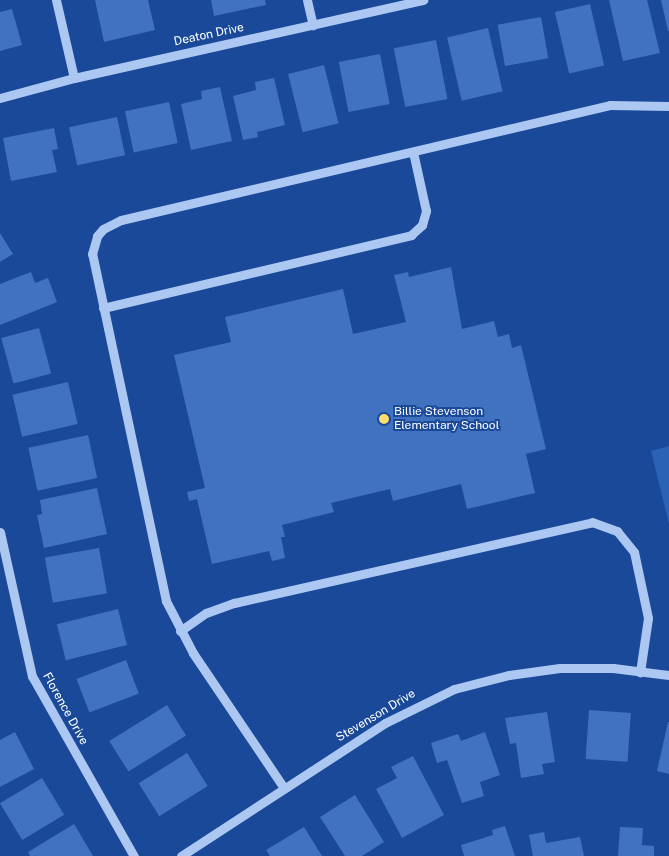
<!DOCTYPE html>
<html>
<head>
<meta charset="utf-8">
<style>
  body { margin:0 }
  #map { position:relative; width:669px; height:856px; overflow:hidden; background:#194998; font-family:"Public Sans",sans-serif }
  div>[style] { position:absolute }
  .green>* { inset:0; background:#2c62b6 }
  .building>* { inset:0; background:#4172bf; transform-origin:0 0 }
  .minor>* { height:9px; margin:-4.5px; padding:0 4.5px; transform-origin:4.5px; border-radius:4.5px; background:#acc7f1 }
  .dots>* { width:14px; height:14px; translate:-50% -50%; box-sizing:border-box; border:2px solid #194998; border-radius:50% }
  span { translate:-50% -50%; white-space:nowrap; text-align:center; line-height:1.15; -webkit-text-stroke:4px #194998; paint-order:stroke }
  .street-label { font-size:12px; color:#fff }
  .poi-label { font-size:12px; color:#fff }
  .left { translate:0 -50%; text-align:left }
</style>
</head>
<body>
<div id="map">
  <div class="green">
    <div style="clip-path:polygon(669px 446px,669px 524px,651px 451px)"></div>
  </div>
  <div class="building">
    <div style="clip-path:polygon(95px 0,148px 0,155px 30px,104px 42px)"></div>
    <div style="clip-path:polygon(211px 0,265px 0,266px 5px,214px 16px)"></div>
    <div style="clip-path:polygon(609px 0,647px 0,660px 53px,623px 61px)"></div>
    <div style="clip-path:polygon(661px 0,669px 0,669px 31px,668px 31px)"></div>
    <div style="left:590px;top:4px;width:63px;height:36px;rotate:77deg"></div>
    <div style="clip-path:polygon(12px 9px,22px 45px,0 51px,0 12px)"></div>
    <div style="left:541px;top:17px;width:42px;height:44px;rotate:80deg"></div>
    <div style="left:488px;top:28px;width:65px;height:42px;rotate:77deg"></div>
    <div style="left:436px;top:40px;width:60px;height:43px;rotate:79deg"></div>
    <div style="left:380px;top:54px;width:51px;height:42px;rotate:79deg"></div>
    <div style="left:324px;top:65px;width:60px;height:37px;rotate:76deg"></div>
    <div style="clip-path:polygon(274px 78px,285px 125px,257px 132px,258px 137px,243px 140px,233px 96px,256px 90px,255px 82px)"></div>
    <div style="clip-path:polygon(220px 87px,232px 141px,191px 150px,181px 104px,202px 99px,201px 91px)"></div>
    <div style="left:169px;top:102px;width:42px;height:45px;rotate:78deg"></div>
    <div style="left:117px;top:117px;width:39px;height:49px;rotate:78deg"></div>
    <div style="clip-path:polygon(54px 128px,58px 149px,52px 150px,57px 172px,11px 181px,3px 138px)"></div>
    <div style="clip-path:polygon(0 233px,13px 254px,0 262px)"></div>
    <div style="clip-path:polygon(451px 267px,462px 329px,494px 321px,498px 337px,509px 334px,512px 348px,521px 345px,546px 449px,526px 454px,535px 493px,467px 509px,461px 484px,393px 501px,390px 489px,331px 503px,334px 512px,282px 525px,285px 537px,281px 537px,285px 558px,272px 561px,269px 551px,212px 564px,197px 499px,189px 501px,187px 492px,205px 488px,174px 355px,231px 342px,225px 317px,343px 289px,353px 334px,406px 322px,394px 275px,408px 272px,409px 277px)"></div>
    <div style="clip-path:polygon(31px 272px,35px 283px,48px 278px,57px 302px,0 325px,0 284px)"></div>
    <div style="left:39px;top:328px;width:47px;height:39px;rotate:75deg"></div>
    <div style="left:68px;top:382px;width:43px;height:57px;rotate:77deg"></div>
    <div style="left:88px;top:435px;width:44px;height:61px;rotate:78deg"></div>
    <div style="clip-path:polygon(97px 488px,107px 534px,44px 548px,37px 515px,42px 514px,40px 500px)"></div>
    <div style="left:99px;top:548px;width:46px;height:55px;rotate:80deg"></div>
    <div style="left:118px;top:609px;width:37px;height:63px;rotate:76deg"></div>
    <div style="left:126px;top:660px;width:36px;height:53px;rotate:69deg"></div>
    <div style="left:167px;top:705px;width:36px;height:68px;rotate:58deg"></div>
    <div style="left:589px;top:710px;width:42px;height:49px;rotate:4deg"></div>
    <div style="clip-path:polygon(547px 712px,555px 762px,542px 764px,544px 774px,521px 778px,516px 743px,510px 744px,505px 718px)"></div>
    <div style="clip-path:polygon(668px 722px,669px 722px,669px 774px,657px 771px)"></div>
    <div style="clip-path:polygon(15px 732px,34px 769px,0 787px,0 740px)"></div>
    <div style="clip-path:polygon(485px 732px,500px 775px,480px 782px,484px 796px,462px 803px,447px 760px,437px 763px,431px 743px,458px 734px,461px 741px)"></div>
    <div style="left:187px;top:753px;width:39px;height:57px;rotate:58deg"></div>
    <div style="clip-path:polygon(413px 756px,444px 815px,402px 838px,376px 789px,397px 778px,391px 767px)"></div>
    <div style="left:42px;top:778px;width:43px;height:49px;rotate:59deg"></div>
    <div style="clip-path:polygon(355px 795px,384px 842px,362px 856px,345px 856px,320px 817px)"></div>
    <div style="clip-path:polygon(74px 824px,93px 856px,30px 856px,28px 852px)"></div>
    <div style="clip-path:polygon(505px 826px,515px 856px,464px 856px,461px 845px,493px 835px,492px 830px)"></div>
    <div style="clip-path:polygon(304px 827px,322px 856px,270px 856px,266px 850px)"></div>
    <div style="clip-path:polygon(620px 827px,643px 828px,642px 845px,654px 846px,654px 856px,618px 856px)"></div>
    <div style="clip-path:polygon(544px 832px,546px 843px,580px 837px,584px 856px,533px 856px,529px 835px)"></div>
  </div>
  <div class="minor">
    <div style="left:56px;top:0;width:80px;rotate:77deg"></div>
    <div style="left:307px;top:0;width:26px;rotate:77deg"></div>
    <div style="left:0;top:98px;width:77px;rotate:-15.1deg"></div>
    <div style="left:74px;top:78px;width:358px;rotate:-12.6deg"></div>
    <div style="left:103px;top:308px;width:317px;rotate:-13.3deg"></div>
    <div style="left:411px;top:235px;width:15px;rotate:-42deg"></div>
    <div style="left:422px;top:225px;width:15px;rotate:-74deg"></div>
    <div style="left:426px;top:211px;width:60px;rotate:-102.4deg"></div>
    <div style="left:0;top:532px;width:148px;rotate:77.5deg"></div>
    <div style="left:32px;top:676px;width:207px;rotate:60.5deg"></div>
    <div style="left:180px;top:631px;width:32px;rotate:-35deg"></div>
    <div style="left:206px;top:613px;width:30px;rotate:-20deg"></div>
    <div style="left:234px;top:603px;width:367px;rotate:-12.7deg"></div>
    <div style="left:592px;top:522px;width:27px;rotate:20deg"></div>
    <div style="left:617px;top:531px;width:27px;rotate:51deg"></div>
    <div style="left:634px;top:552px;width:67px;rotate:78deg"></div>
    <div style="left:648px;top:618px;width:55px;rotate:98.4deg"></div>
    <div style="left:284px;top:788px;width:163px;rotate:-124deg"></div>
    <div style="left:193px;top:653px;width:59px;rotate:-117.4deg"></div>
    <div style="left:166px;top:601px;width:355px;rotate:-102deg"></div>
    <div style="left:92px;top:254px;width:19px;rotate:-74deg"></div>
    <div style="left:97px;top:236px;width:9px;rotate:-49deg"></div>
    <div style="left:103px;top:229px;width:20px;rotate:-27deg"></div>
    <div style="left:121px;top:220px;width:502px;rotate:-13.23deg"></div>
    <div style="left:610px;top:105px;width:59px;rotate:1deg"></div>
    <div style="left:181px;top:856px;width:244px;rotate:-33.1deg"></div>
    <div style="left:385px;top:723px;width:77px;rotate:-26.2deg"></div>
    <div style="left:454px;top:689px;width:57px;rotate:-14.3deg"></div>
    <div style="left:509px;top:675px;width:51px;rotate:-7.8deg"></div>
    <div style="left:560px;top:668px;width:53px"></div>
    <div style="left:613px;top:668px;width:56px;rotate:7.1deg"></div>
  </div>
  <div class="dots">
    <div style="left:384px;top:419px;background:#ffdd6c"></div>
  </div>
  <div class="street-label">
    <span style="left:209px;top:35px;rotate:-12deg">Deaton Drive</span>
    <span style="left:65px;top:709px;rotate:61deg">Florence Drive</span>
    <span style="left:376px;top:716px;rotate:-31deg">Stevenson Drive</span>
  </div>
  <div class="poi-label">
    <span class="left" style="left:394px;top:419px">Billie Stevenson<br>Elementary School</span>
  </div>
</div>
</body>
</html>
